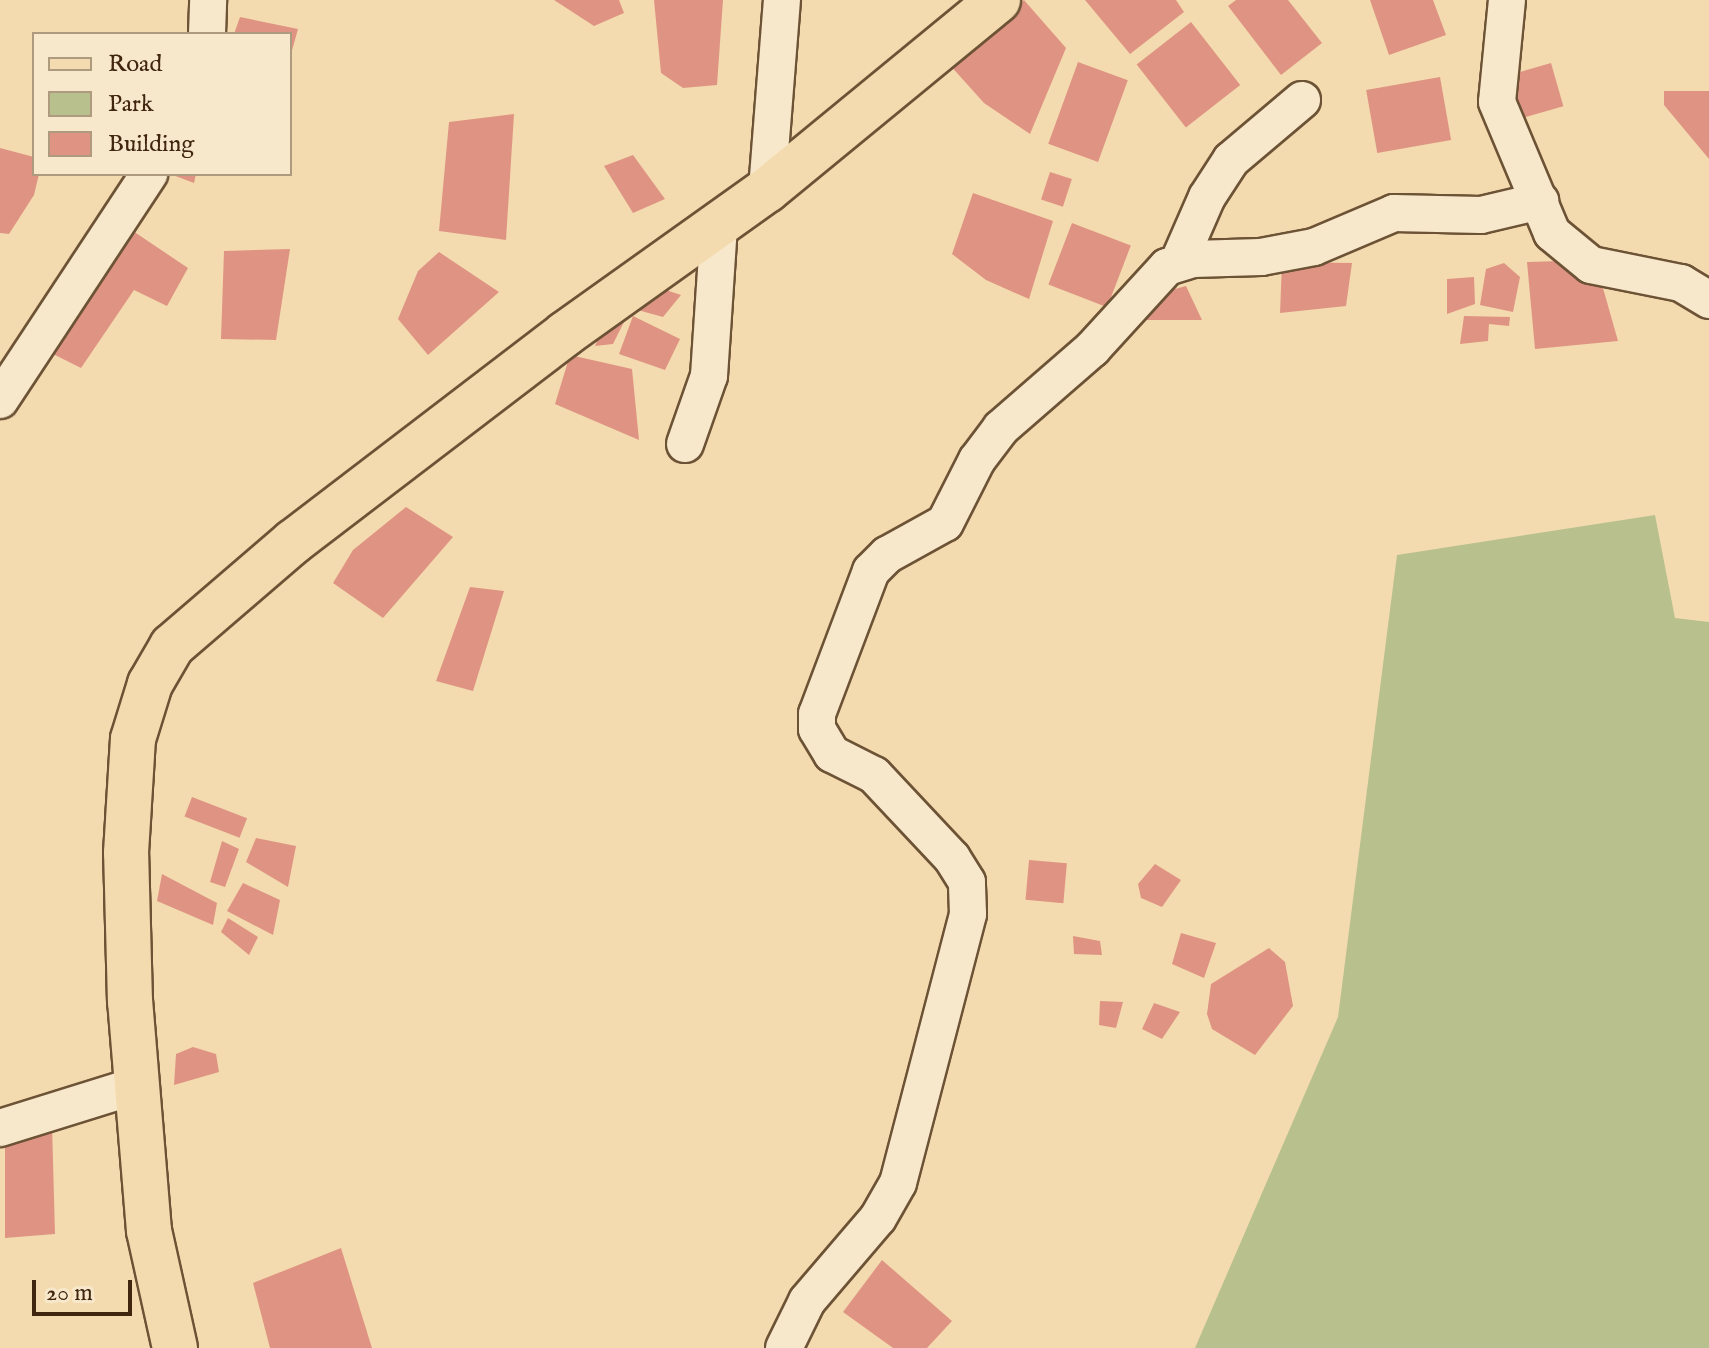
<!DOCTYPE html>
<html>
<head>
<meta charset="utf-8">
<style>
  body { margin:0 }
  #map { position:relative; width:1709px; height:1348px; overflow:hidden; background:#f4dbaf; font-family:"IM FELL English",serif }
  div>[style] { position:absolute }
  .green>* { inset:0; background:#b8c18d }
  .building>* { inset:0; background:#df9483; transform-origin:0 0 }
  .roads { filter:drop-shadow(2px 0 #6d5336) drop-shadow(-2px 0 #6d5336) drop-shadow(0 2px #6d5336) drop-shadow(0 -2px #6d5336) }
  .minor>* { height:36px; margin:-18px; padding:0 18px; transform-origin:18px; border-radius:18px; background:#f8e8cb }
  .major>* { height:44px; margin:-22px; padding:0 22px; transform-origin:22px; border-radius:22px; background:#f4dbaf }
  span { translate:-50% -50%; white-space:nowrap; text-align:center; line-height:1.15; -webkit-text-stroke:8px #f8e8cb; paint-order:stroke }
  .legend { position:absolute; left:32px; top:32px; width:260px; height:144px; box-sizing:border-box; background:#f8e8cb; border:2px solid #ae9a7f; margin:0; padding:10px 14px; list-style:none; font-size:24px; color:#40260e }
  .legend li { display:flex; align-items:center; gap:16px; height:40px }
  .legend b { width:40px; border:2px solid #ae9a7f }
  .scale { position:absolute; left:32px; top:1280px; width:100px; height:36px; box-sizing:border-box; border:4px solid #40260e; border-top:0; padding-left:10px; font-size:24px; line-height:28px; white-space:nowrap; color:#40260e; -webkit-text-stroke:6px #f8e8cb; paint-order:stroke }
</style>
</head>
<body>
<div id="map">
  <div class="green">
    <div style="clip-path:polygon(1655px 515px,1675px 618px,1709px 622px,1709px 1348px,1195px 1348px,1338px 1017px,1397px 555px)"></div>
  </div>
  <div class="building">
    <div style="clip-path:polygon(554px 0,619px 0,624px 13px,594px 26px)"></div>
    <div style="clip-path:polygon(654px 0,723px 0,717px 85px,683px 88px,661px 73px)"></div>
    <div style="clip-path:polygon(1024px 0,1066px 48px,1030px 134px,984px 103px,948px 63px)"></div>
    <div style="clip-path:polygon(1085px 0,1176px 0,1184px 12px,1130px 54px)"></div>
    <div style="clip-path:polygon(1236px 0,1288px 0,1322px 43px,1281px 75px,1228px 6px)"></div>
    <div style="clip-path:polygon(1370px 0,1433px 0,1446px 35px,1389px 55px)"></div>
    <div style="clip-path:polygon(240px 17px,298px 29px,291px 54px,290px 34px,234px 34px)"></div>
    <div style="left:1191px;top:22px;width:80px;height:69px;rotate:52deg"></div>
    <div style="left:1078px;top:62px;width:53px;height:87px;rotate:20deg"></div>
    <div style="left:1551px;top:63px;width:45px;height:49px;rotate:74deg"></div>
    <div style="left:1440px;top:77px;width:64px;height:75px;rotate:80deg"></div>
    <div style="clip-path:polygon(1664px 91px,1709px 91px,1709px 159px,1664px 105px)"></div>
    <div style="clip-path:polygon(514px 114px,506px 240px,439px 231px,449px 122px)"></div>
    <div style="clip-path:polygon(0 148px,34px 157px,34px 174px,39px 174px,34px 195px,9px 234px,0 233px)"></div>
    <div style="clip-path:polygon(633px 155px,665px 199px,633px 213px,604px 166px)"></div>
    <div style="left:1050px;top:172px;width:23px;height:29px;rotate:18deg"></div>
    <div style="clip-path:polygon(170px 174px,196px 174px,194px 183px)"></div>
    <div style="clip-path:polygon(973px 193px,1053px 221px,1029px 299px,986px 280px,952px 254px)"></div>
    <div style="left:1072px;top:223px;width:63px;height:66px;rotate:21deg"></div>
    <div style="clip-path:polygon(130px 229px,188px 268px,167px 306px,134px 290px,81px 368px,49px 352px)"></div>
    <div style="clip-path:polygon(290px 249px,276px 340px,221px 339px,224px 251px)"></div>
    <div style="clip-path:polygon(439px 252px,499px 292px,428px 355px,398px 319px,418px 271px)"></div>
    <div style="clip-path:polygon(1561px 261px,1599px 274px,1618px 341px,1535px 349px,1527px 262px)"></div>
    <div style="clip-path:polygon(1282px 262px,1352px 263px,1346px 306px,1280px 313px)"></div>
    <div style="clip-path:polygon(1504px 263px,1520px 277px,1513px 312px,1480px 305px,1486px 269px)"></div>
    <div style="clip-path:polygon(1474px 277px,1475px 304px,1447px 314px,1447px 279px)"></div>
    <div style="clip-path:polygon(639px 281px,681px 295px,663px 317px,634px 309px)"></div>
    <div style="clip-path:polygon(1186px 286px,1202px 320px,1132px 320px,1145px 297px)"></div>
    <div style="clip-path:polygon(613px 305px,628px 314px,613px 344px,595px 346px)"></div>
    <div style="clip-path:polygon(633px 316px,680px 339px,665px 370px,619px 354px)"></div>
    <div style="clip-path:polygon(1464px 316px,1510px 317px,1509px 326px,1489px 324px,1488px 341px,1460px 344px)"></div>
    <div style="clip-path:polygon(570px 355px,632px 369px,639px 440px,555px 404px)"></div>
    <div style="clip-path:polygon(406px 507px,453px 537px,383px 618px,333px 583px,353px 550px)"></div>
    <div style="clip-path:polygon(470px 587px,504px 591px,473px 691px,436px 681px)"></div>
    <div style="left:192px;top:797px;width:59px;height:21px;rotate:21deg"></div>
    <div style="clip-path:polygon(256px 838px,296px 846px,288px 887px,246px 862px)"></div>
    <div style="clip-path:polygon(222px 841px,239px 849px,225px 887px,210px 882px)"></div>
    <div style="left:1029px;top:860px;width:38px;height:40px;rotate:5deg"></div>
    <div style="clip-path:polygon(1155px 864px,1181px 880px,1162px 907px,1141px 898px,1138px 884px)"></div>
    <div style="clip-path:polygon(162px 874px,217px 903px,213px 925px,157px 901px)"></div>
    <div style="clip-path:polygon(243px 883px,280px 900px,273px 935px,227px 911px)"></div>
    <div style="clip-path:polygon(228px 918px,258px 937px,249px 955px,221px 932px)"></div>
    <div style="clip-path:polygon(1181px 933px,1216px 943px,1204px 978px,1172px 964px)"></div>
    <div style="clip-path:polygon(1073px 936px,1100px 941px,1102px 955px,1074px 954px)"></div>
    <div style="clip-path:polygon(1269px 948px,1285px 962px,1293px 1006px,1255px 1055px,1212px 1029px,1207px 1014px,1211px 984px)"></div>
    <div style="clip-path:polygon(1100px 1001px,1123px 1002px,1116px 1028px,1099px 1025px)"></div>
    <div style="clip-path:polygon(1154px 1003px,1180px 1012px,1162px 1039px,1142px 1029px)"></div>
    <div style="clip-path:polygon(193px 1047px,216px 1054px,219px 1072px,174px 1085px,176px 1054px)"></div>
    <div style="clip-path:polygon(52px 1125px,55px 1234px,5px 1238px,5px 1137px)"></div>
    <div style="clip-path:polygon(341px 1248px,372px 1348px,270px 1348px,253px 1283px)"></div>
    <div style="clip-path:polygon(882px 1260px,952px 1321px,927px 1348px,893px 1348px,843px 1312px)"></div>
  </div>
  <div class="roads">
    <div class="minor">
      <div style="left:1507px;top:0;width:102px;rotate:95.6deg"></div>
      <div style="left:1497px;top:102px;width:142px;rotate:67.2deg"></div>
      <div style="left:1552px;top:233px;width:50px;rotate:39.4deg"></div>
      <div style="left:1591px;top:265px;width:92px;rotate:11.3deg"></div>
      <div style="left:1681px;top:283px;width:33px;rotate:31deg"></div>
      <div style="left:207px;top:34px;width:34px;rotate:-88deg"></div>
      <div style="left:767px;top:190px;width:191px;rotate:-85.5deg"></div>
      <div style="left:1179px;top:261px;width:70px;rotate:-66.4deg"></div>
      <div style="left:1207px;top:197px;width:44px;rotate:-57deg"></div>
      <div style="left:1231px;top:160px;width:93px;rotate:-40.2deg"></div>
      <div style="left:0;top:400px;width:271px;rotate:-56.6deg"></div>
      <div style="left:685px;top:444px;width:72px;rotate:-70.6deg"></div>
      <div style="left:709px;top:376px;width:151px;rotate:-86.2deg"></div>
      <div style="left:0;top:1128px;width:141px;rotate:-17.3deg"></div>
      <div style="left:784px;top:1348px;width:52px;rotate:-63.9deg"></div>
      <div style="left:807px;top:1301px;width:109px;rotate:-49.5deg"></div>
      <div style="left:878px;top:1218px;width:40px;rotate:-60.3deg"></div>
      <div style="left:898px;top:1183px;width:278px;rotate:-75.4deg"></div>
      <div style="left:968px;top:914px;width:32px;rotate:-92deg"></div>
      <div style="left:967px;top:882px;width:28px;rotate:-122deg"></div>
      <div style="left:952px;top:858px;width:114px;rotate:-133.2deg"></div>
      <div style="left:874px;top:775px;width:47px;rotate:-153.4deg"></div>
      <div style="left:832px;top:754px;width:29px;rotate:-121deg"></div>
      <div style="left:817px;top:729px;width:15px;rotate:-90deg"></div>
      <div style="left:817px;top:714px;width:153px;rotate:-69.3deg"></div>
      <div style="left:871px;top:571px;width:23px;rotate:-45deg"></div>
      <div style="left:887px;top:555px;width:66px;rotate:-28.9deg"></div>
      <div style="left:945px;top:523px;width:71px;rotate:-63.1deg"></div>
      <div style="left:977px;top:460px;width:40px;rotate:-53deg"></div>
      <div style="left:1001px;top:428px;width:121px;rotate:-41deg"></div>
      <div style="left:1092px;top:349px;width:111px;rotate:-47.6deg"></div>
      <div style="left:1167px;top:267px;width:27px;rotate:-17deg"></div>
      <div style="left:1193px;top:259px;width:68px;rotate:-1.7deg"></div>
      <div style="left:1261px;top:257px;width:54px;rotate:-10.7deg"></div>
      <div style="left:1314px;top:247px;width:87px;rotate:-23deg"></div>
      <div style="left:1394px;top:213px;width:87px;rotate:1.3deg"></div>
      <div style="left:1481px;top:215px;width:61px;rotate:-13.3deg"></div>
    </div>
    <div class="major">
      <div style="left:175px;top:1348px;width:120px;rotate:-102.5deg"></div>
      <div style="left:149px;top:1231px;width:230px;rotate:-94.7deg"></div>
      <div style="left:130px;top:1002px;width:149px;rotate:-91.5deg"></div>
      <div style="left:126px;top:853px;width:114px;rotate:-86.5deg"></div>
      <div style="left:133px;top:739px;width:58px;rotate:-72.8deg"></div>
      <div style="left:150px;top:684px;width:44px;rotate:-59.9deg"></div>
      <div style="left:172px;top:646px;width:160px;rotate:-40.7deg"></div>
      <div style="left:293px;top:542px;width:342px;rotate:-37.4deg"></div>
      <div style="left:565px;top:334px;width:248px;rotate:-35.5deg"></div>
      <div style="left:767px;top:190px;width:299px;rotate:-39.4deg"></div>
    </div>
  </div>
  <ul class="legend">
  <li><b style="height:10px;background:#f4dbaf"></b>Road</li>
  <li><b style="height:22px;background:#b8c18d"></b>Park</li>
  <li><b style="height:22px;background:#df9483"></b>Building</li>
  </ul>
  <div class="scale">20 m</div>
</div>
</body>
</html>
